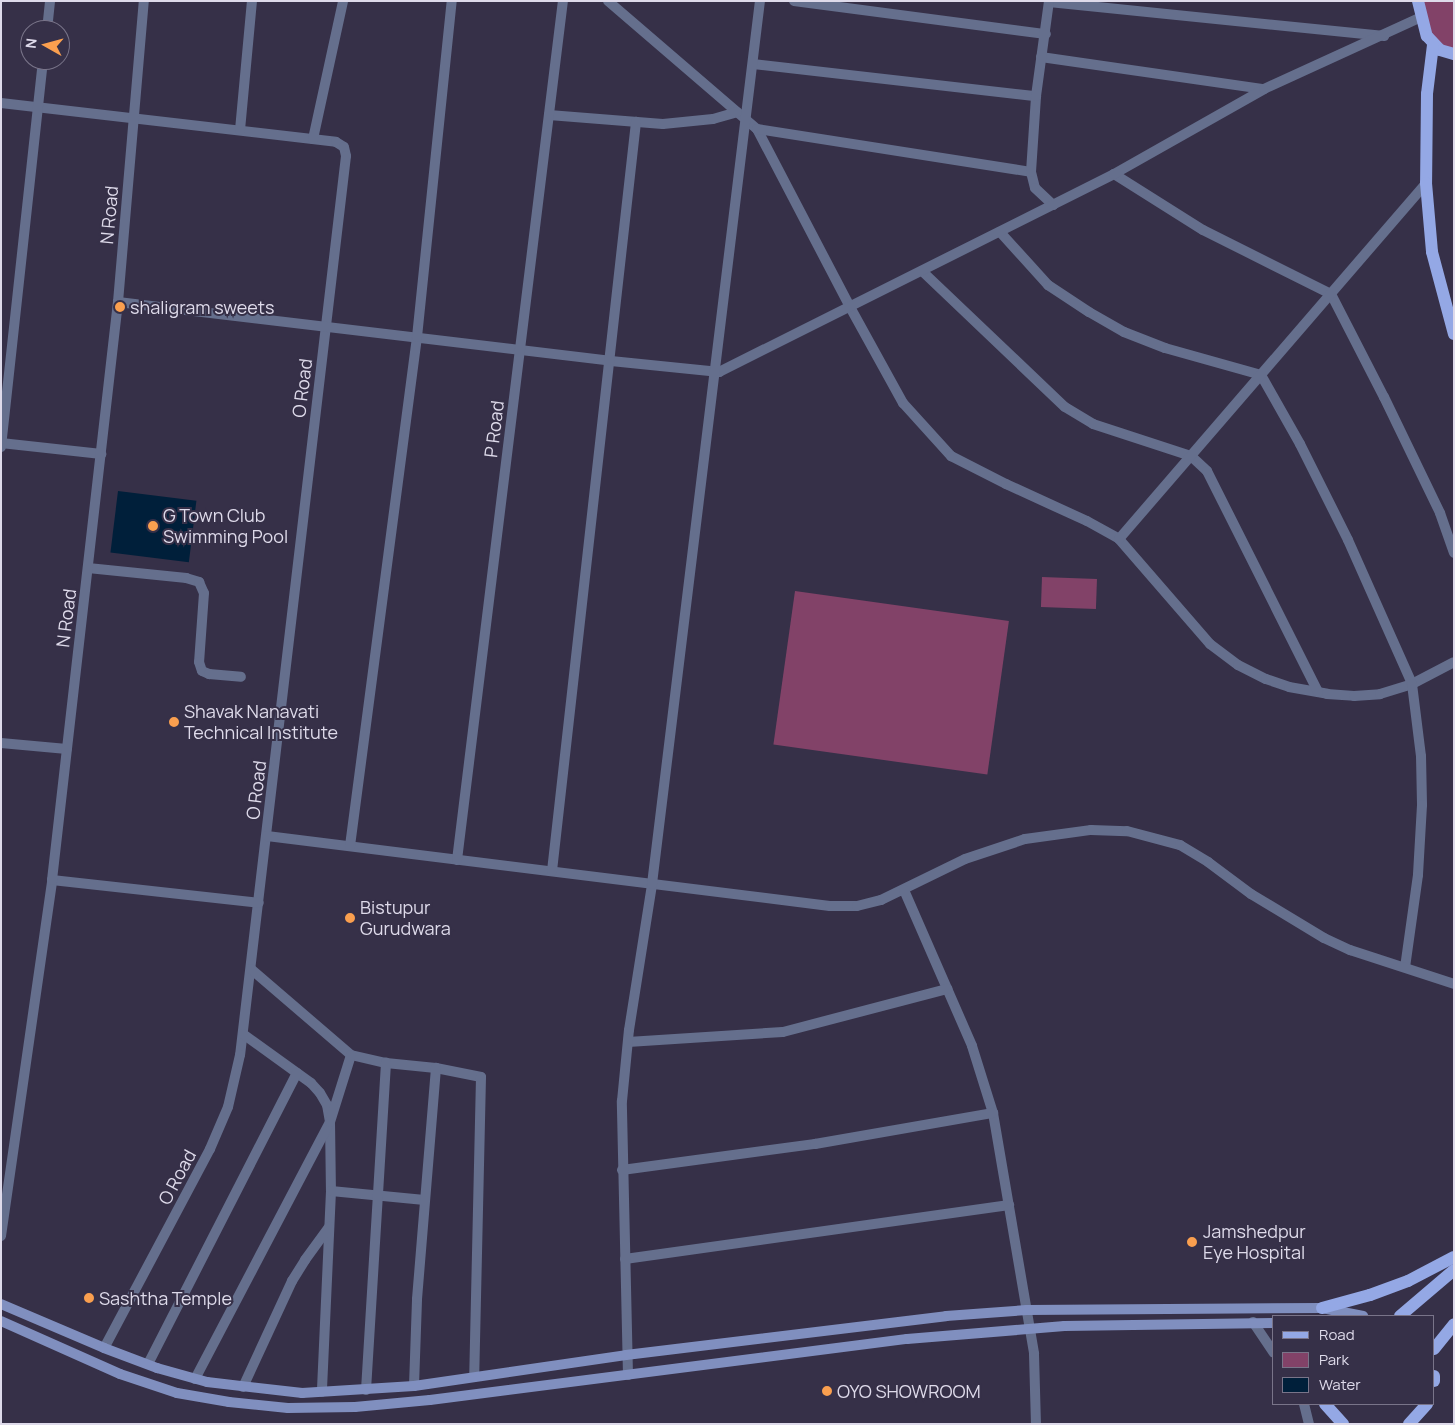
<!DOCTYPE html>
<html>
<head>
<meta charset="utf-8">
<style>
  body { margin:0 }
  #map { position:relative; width:1455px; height:1425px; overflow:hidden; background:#363048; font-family:Manrope,sans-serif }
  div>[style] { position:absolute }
  .green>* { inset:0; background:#824268; transform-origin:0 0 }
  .water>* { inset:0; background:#001f3a; transform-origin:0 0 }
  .minor>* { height:10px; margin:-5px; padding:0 5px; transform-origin:5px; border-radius:5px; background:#656f8d }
  .tertiary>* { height:10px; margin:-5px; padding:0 5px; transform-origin:5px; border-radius:5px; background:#656f8d }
  .secondary>* { height:10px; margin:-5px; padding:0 5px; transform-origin:5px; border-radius:5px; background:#808fbf }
  .primary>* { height:12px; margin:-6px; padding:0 6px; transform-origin:6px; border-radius:6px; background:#94a8e5 }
  .dots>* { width:14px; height:14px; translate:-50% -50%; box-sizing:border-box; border:2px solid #363048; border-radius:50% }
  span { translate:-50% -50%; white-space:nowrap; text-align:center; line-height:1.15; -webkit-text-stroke:4px #363048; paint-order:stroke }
  .street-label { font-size:18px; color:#dedaea }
  .poi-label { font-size:18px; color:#dedaea }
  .left { translate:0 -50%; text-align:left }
  .frame { position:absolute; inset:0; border:2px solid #dedaea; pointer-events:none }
  .legend { position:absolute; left:1272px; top:1315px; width:162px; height:90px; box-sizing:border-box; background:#363048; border:1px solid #797489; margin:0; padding:6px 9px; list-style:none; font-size:15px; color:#dedaea }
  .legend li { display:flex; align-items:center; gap:10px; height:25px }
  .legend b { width:25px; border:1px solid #797489 }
  .north { position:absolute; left:20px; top:20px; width:50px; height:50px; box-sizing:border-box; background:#363048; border:1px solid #797489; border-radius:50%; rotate:277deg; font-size:14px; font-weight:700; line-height:20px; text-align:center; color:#dedaea }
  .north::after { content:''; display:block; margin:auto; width:18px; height:22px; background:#fa9f4f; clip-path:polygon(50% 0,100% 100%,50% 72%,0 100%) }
</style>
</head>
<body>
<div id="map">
  <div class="green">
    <div style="clip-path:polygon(1420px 1px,1454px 1px,1454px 51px,1430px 38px)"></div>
    <div style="left:1042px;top:577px;width:55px;height:30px;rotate:2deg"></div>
    <div style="left:795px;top:591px;width:216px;height:155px;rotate:8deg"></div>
  </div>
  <div class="water">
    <div style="left:118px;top:491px;width:79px;height:62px;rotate:7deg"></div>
  </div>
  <div class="minor">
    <div style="left:608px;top:1px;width:196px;rotate:40.7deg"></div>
    <div style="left:757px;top:129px;width:201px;rotate:62.4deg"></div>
    <div style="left:850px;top:307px;width:110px;rotate:61.1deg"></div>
    <div style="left:903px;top:403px;width:72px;rotate:47.8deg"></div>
    <div style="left:951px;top:456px;width:62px;rotate:27deg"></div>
    <div style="left:1006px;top:484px;width:89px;rotate:24.6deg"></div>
    <div style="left:1087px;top:521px;width:37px;rotate:29deg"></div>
    <div style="left:1119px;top:539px;width:139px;rotate:49.1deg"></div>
    <div style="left:1210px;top:644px;width:35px;rotate:37deg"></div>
    <div style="left:1238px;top:665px;width:31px;rotate:27deg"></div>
    <div style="left:1266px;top:679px;width:24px;rotate:19deg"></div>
    <div style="left:1289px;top:687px;width:39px;rotate:10deg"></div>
    <div style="left:1327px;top:694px;width:27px;rotate:4deg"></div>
    <div style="left:1354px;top:696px;width:26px;rotate:-4deg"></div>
    <div style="left:1380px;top:694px;width:34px;rotate:-17deg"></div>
    <div style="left:1412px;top:684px;width:47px;rotate:-27.6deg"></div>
    <div style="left:794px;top:1px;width:254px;rotate:7.5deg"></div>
    <div style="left:1049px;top:2px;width:337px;rotate:5.8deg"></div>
    <div style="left:47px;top:30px;width:29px;rotate:-84deg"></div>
    <div style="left:1041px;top:57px;width:225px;rotate:8.2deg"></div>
    <div style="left:753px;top:64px;width:285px;rotate:6.5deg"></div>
    <div style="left:1px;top:103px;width:337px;rotate:6.6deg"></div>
    <div style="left:336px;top:142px;width:9px;rotate:32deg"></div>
    <div style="left:344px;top:147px;width:9px;rotate:77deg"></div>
    <div style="left:346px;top:156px;width:905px;rotate:96.72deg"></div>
    <div style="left:240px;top:1055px;width:53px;rotate:103deg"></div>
    <div style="left:228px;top:1107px;width:46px;rotate:113.2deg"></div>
    <div style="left:210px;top:1149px;width:225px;rotate:118deg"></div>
    <div style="left:549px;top:115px;width:114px;rotate:4.5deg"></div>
    <div style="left:663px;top:124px;width:50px;rotate:-5.7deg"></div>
    <div style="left:713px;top:119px;width:25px;rotate:-16deg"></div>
    <div style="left:757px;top:129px;width:277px;rotate:8.9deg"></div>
    <div style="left:1031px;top:172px;width:16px;rotate:76deg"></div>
    <div style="left:1035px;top:188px;width:25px;rotate:43deg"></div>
    <div style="left:240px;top:130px;width:130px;rotate:-84.7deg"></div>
    <div style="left:313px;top:139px;width:141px;rotate:-77.7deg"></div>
    <div style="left:1031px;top:172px;width:76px;rotate:-86.2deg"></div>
    <div style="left:1036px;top:96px;width:96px;rotate:-82.2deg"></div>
    <div style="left:1114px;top:174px;width:105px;rotate:32.2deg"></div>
    <div style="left:1203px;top:230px;width:143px;rotate:26.6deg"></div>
    <div style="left:1331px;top:294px;width:116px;rotate:62.8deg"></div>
    <div style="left:1384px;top:397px;width:129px;rotate:64.2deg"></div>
    <div style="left:1440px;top:513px;width:42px;rotate:70.7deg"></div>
    <div style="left:1000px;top:232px;width:72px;rotate:47.8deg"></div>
    <div style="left:1048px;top:285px;width:49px;rotate:33.4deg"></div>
    <div style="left:1089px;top:312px;width:40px;rotate:29.7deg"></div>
    <div style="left:1124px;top:332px;width:44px;rotate:21.3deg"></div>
    <div style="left:1165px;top:348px;width:100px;rotate:15.7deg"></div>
    <div style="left:1261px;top:375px;width:79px;rotate:60.5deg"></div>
    <div style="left:1300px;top:444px;width:107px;rotate:63.4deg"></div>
    <div style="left:1348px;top:540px;width:158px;rotate:66deg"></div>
    <div style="left:1412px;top:684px;width:73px;rotate:82.9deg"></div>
    <div style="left:1421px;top:756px;width:49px;rotate:88.8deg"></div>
    <div style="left:1422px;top:805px;width:70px;rotate:93.3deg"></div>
    <div style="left:1418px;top:875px;width:93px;rotate:98deg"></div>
    <div style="left:922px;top:271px;width:197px;rotate:43.6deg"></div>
    <div style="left:1065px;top:407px;width:33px;rotate:31deg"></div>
    <div style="left:1093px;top:424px;width:103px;rotate:18.1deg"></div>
    <div style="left:1191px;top:456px;width:22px;rotate:43deg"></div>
    <div style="left:1207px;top:471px;width:247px;rotate:63.3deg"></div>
    <div style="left:118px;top:302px;width:497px;rotate:6.8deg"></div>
    <div style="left:611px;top:361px;width:109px;rotate:5.8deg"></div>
    <div style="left:719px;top:372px;width:442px;rotate:-26.6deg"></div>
    <div style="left:1114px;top:174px;width:172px;rotate:-29.5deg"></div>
    <div style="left:1264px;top:89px;width:173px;rotate:-24.6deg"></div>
    <div style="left:1px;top:443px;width:101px;rotate:6.3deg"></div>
    <div style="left:1px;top:447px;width:389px;rotate:-83.8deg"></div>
    <div style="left:1119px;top:539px;width:470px;rotate:-49.2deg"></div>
    <div style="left:88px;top:568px;width:99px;rotate:5.8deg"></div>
    <div style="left:186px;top:578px;width:14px;rotate:17deg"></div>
    <div style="left:199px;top:582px;width:12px;rotate:66deg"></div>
    <div style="left:204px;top:593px;width:69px;rotate:94.1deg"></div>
    <div style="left:199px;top:662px;width:9px;rotate:72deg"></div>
    <div style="left:202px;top:671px;width:8px;rotate:23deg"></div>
    <div style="left:209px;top:674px;width:32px;rotate:5deg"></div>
    <div style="left:1px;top:743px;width:66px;rotate:5.2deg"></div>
    <div style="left:267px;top:836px;width:567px;rotate:7.09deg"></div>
    <div style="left:830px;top:906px;width:27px"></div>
    <div style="left:857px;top:906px;width:25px;rotate:-14deg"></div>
    <div style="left:881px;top:900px;width:93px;rotate:-26deg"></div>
    <div style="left:965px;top:859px;width:63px;rotate:-18.4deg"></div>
    <div style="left:1025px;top:839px;width:67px;rotate:-7.8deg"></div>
    <div style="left:1091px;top:830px;width:36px;rotate:2deg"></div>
    <div style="left:1127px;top:831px;width:55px;rotate:14.8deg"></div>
    <div style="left:1180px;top:845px;width:33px;rotate:31deg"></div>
    <div style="left:1208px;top:862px;width:54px;rotate:36.7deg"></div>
    <div style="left:1251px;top:894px;width:85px;rotate:31.1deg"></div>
    <div style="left:1324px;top:938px;width:29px;rotate:25deg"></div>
    <div style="left:1350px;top:950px;width:109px;rotate:18.1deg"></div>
    <div style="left:350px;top:846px;width:513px;rotate:-82.5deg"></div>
    <div style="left:417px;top:337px;width:338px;rotate:-84.1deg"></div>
    <div style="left:457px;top:860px;width:866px;rotate:-82.97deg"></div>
    <div style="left:552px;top:871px;width:754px;rotate:-83.6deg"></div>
    <div style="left:52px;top:880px;width:208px;rotate:6.3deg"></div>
    <div style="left:904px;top:890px;width:170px;rotate:66.4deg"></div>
    <div style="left:972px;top:1046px;width:70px;rotate:72.6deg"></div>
    <div style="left:993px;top:1113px;width:244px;rotate:80.3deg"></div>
    <div style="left:1034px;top:1354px;width:70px;rotate:88.4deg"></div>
    <div style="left:251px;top:969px;width:132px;rotate:40.7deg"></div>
    <div style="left:351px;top:1055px;width:36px;rotate:13deg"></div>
    <div style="left:386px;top:1063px;width:50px;rotate:5.7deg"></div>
    <div style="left:436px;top:1068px;width:46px;rotate:11.3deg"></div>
    <div style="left:481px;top:1077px;width:300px;rotate:91.3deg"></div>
    <div style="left:243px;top:1034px;width:84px;rotate:35.8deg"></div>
    <div style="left:311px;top:1083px;width:13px;rotate:48deg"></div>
    <div style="left:320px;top:1093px;width:14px;rotate:60deg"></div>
    <div style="left:327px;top:1105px;width:17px;rotate:80deg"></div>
    <div style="left:330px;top:1122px;width:69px;rotate:89.2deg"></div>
    <div style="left:331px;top:1191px;width:201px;rotate:92.6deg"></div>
    <div style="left:628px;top:1042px;width:155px;rotate:-3.7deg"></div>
    <div style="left:783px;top:1032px;width:170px;rotate:-14.7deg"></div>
    <div style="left:622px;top:1170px;width:195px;rotate:-7.7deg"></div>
    <div style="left:815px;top:1144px;width:181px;rotate:-9.9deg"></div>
    <div style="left:331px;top:1191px;width:94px;rotate:5.5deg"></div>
    <div style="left:1px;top:1236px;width:360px;rotate:-81.8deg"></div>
    <div style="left:52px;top:880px;width:582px;rotate:-83.49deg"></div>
    <div style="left:118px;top:302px;width:302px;rotate:-85.1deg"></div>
    <div style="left:625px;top:1259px;width:388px;rotate:-8deg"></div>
    <div style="left:148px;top:1364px;width:327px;rotate:-62.9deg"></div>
    <div style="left:628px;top:1375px;width:274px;rotate:-91.3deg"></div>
    <div style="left:622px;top:1101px;width:71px;rotate:-84.4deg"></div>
    <div style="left:629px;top:1030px;width:148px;rotate:-81deg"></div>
    <div style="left:652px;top:884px;width:890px;rotate:-83.03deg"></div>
    <div style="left:195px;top:1379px;width:290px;rotate:-62.3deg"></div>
    <div style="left:330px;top:1122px;width:70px;rotate:-72.6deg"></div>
    <div style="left:414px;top:1386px;width:87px;rotate:-88deg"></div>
    <div style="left:417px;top:1299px;width:232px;rotate:-85.3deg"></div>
    <div style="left:243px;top:1387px;width:117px;rotate:-65.2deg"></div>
    <div style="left:292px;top:1281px;width:25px;rotate:-58deg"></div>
    <div style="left:305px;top:1260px;width:41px;rotate:-54deg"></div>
    <div style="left:366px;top:1390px;width:328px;rotate:-86.5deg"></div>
  </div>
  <div class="tertiary">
    <div style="left:1253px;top:1322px;width:37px;rotate:56deg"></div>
    <div style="left:1304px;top:1404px;width:21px;rotate:76deg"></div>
  </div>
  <div class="secondary">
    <div style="left:1px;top:1304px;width:112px;rotate:23.1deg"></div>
    <div style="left:104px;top:1348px;width:57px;rotate:20.7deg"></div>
    <div style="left:157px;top:1368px;width:52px;rotate:15.6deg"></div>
    <div style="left:207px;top:1382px;width:96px;rotate:6.6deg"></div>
    <div style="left:302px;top:1393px;width:112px;rotate:-3.6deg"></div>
    <div style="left:414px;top:1386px;width:214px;rotate:-8.3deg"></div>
    <div style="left:626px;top:1355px;width:322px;rotate:-6.9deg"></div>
    <div style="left:946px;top:1316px;width:81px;rotate:-4.2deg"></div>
    <div style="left:1027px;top:1310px;width:295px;rotate:-0.4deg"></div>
    <div style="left:1322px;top:1308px;width:42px;rotate:11deg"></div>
    <div style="left:1px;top:1321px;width:130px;rotate:24deg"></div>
    <div style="left:120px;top:1374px;width:60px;rotate:18.4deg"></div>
    <div style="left:177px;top:1393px;width:53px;rotate:9.8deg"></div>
    <div style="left:229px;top:1402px;width:59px;rotate:5.8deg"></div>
    <div style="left:288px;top:1408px;width:67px;rotate:-0.9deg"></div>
    <div style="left:355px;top:1407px;width:75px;rotate:-5.3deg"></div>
    <div style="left:430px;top:1400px;width:481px;rotate:-7.3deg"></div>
    <div style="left:907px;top:1339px;width:158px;rotate:-4.7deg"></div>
    <div style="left:1064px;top:1326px;width:210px;rotate:-0.8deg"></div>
  </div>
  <div class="primary">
    <div style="left:1418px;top:1px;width:36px;rotate:76deg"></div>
    <div style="left:1427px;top:36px;width:19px;rotate:47deg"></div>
    <div style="left:1440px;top:50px;width:15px;rotate:16deg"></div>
    <div style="left:1433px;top:45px;width:49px;rotate:97deg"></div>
    <div style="left:1427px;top:94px;width:89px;rotate:90.6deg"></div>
    <div style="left:1426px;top:183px;width:69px;rotate:85deg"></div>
    <div style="left:1432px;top:252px;width:85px;rotate:75deg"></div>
    <div style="left:1322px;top:1308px;width:50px;rotate:-15.2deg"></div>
    <div style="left:1370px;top:1295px;width:40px;rotate:-20.2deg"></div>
    <div style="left:1408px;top:1281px;width:52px;rotate:-27.6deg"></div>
    <div style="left:1400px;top:1316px;width:71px;rotate:-40.4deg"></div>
    <div style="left:1434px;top:1349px;width:32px;rotate:-51deg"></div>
    <div style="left:1434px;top:1376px;width:5px;rotate:90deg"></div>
    <div style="left:1325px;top:1404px;width:27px;rotate:48deg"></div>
    <div style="left:1409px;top:1424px;width:27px;rotate:-48deg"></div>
  </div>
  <div class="dots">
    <div style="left:120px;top:307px;background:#fa9f4f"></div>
    <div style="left:153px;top:526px;background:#fa9f4f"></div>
    <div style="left:174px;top:722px;background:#fa9f4f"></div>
    <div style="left:350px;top:918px;background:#fa9f4f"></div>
    <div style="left:1192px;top:1242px;background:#fa9f4f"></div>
    <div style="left:89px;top:1298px;background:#fa9f4f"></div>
    <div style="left:827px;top:1391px;background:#fa9f4f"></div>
  </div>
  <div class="street-label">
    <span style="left:109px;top:215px;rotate:-85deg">N Road</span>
    <span style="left:302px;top:388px;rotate:-83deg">O Road</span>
    <span style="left:494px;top:429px;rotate:-83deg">P Road</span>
    <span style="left:66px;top:618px;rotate:-83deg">N Road</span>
    <span style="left:256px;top:790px;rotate:-83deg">O Road</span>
    <span style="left:177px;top:1177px;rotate:-62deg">O Road</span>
  </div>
  <div class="poi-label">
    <span class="left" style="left:130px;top:307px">shaligram sweets</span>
    <span class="left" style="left:163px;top:526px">G Town Club<br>Swimming Pool</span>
    <span class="left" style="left:184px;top:722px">Shavak Nanavati<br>Technical Institute</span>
    <span class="left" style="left:360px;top:918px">Bistupur<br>Gurudwara</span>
    <span class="left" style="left:1203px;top:1242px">Jamshedpur<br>Eye Hospital</span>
    <span class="left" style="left:99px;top:1298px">Sashtha Temple</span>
    <span class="left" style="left:837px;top:1391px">OYO SHOWROOM</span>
  </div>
  <div class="frame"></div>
  <ul class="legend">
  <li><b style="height:6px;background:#94a8e5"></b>Road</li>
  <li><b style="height:14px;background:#824268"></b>Park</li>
  <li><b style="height:14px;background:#001f3a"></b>Water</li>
  </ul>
  <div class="north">N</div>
</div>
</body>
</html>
